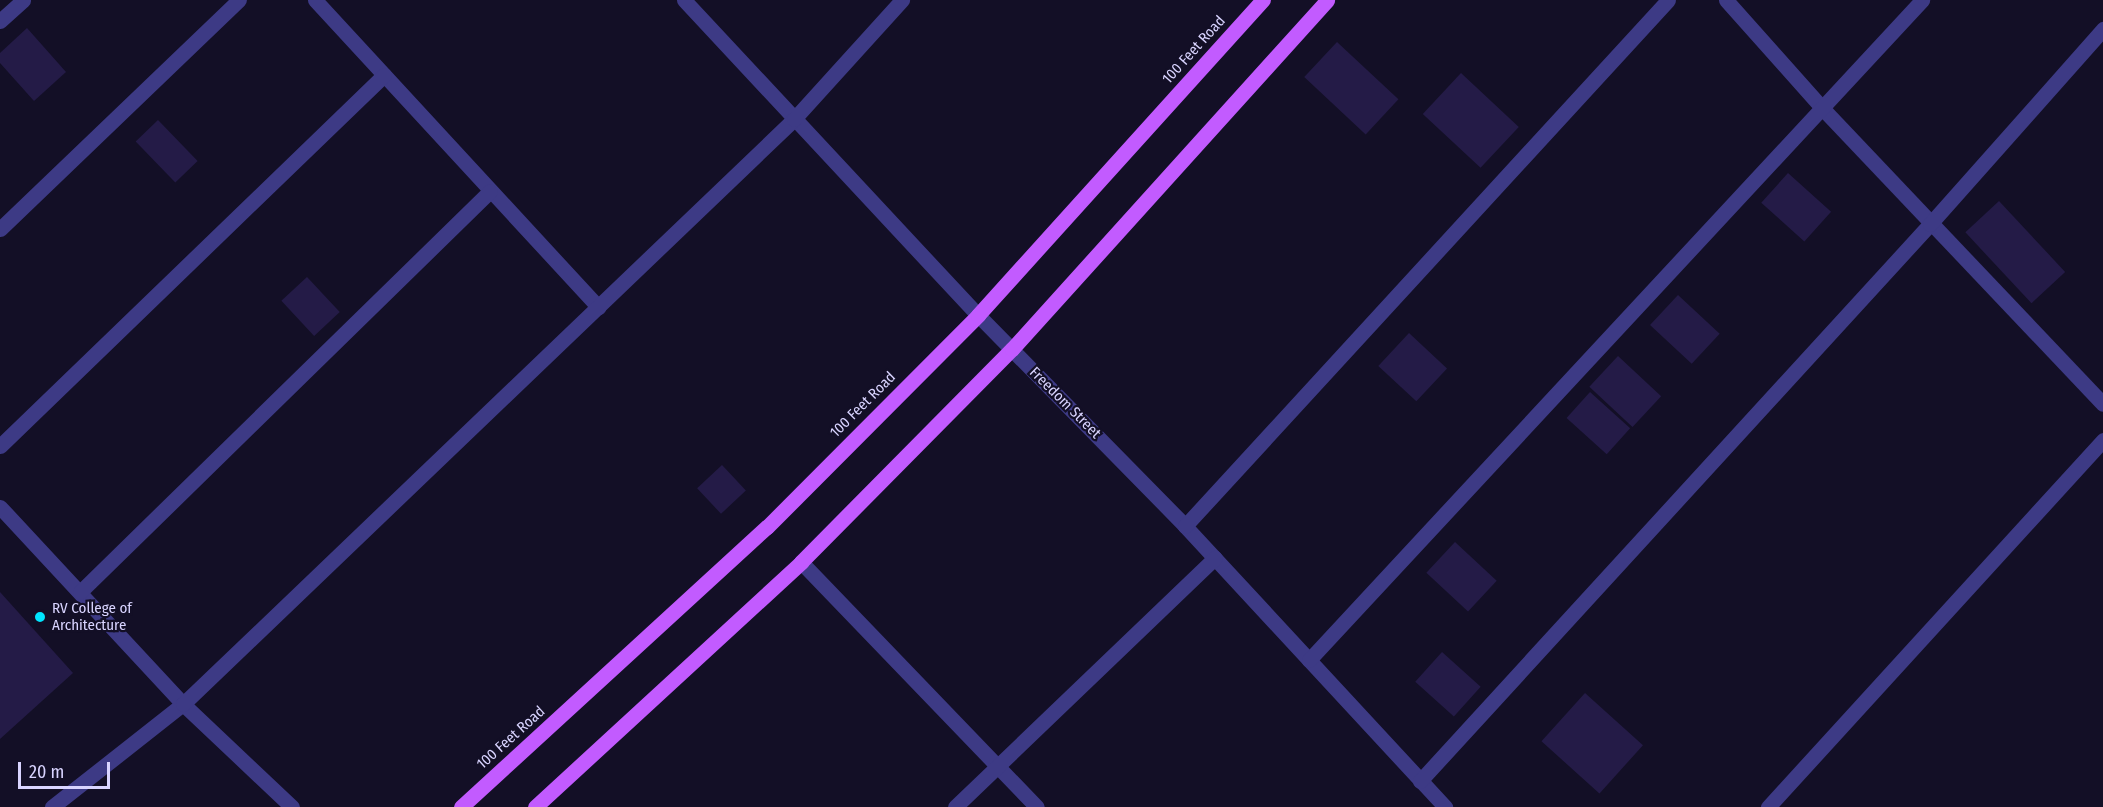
<!DOCTYPE html>
<html>
<head>
<meta charset="utf-8">
<style>
  body { margin:0 }
  #map { position:relative; width:2103px; height:807px; overflow:hidden; background:#130f26; font-family:"Fira Sans Condensed",sans-serif }
  div>[style] { position:absolute }
  .building>* { inset:0; background:#241b47; transform-origin:0 0 }
  .minor>* { height:15px; margin:-7.5px; padding:0 7.5px; transform-origin:7.5px; border-radius:7.5px; background:#3d3a85 }
  .major>* { height:15px; margin:-7.5px; padding:0 7.5px; transform-origin:7.5px; border-radius:7.5px; background:#c25bff }
  .dots>* { width:16px; height:16px; translate:-50% -50%; box-sizing:border-box; border:3px solid #130f26; border-radius:50% }
  span { translate:-50% -50%; white-space:nowrap; text-align:center; line-height:1.15; -webkit-text-stroke:4.5px #130f26; paint-order:stroke }
  .street-label { font-size:15px; color:#d9d4ff }
  .poi-label { font-size:15px; color:#d9d4ff }
  .left { translate:0 -50%; text-align:left }
  .scale { position:absolute; left:18px; top:762px; width:92px; height:27px; box-sizing:border-box; border:3px solid #d9d4ff; border-top:0; padding-left:8px; font-size:18px; line-height:21px; white-space:nowrap; color:#d9d4ff; -webkit-text-stroke:4px #130f26; paint-order:stroke }
</style>
</head>
<body>
<div id="map">
  <div class="building">
    <div style="clip-path:polygon(27px 28px,66px 72px,34px 101px,0 63px,0 53px)"></div>
    <div style="left:1337px;top:42px;width:84px;height:48px;rotate:43deg"></div>
    <div style="left:1461px;top:73px;width:79px;height:56px;rotate:43deg"></div>
    <div style="left:158px;top:120px;width:57px;height:31px;rotate:46deg"></div>
    <div style="left:1788px;top:173px;width:58px;height:40px;rotate:42deg"></div>
    <div style="left:1999px;top:201px;width:97px;height:46px;rotate:47deg"></div>
    <div style="left:307px;top:277px;width:48px;height:35px;rotate:47deg"></div>
    <div style="left:1678px;top:295px;width:57px;height:41px;rotate:43deg"></div>
    <div style="left:1409px;top:333px;width:52px;height:45px;rotate:43deg"></div>
    <div style="left:1618px;top:356px;width:59px;height:42px;rotate:43deg"></div>
    <div style="left:1590px;top:392px;width:54px;height:35px;rotate:42deg"></div>
    <div style="left:722px;top:465px;width:35px;height:34px;rotate:47deg"></div>
    <div style="left:1455px;top:542px;width:57px;height:42px;rotate:43deg"></div>
    <div style="clip-path:polygon(0 592px,73px 673px,0 739px)"></div>
    <div style="left:1442px;top:652px;width:52px;height:40px;rotate:42deg"></div>
    <div style="left:1585px;top:693px;width:78px;height:65px;rotate:42deg"></div>
  </div>
  <div class="minor">
    <div style="left:315px;top:0;width:418px;rotate:47.3deg"></div>
    <div style="left:684px;top:0;width:431px;rotate:47deg"></div>
    <div style="left:978px;top:315px;width:296px;rotate:45.5deg"></div>
    <div style="left:1185px;top:526px;width:383px;rotate:47.2deg"></div>
    <div style="left:1726px;top:0;width:147px;rotate:48.3deg"></div>
    <div style="left:1824px;top:110px;width:405px;rotate:46.5deg"></div>
    <div style="left:0;top:21px;width:31px;rotate:-42deg"></div>
    <div style="left:0;top:229px;width:331px;rotate:-43.8deg"></div>
    <div style="left:0;top:446px;width:534px;rotate:-44.01deg"></div>
    <div style="left:0;top:507px;width:269px;rotate:47.1deg"></div>
    <div style="left:183px;top:704px;width:150px;rotate:43.4deg"></div>
    <div style="left:1185px;top:526px;width:714px;rotate:-47.44deg"></div>
    <div style="left:801px;top:562px;width:340px;rotate:46.1deg"></div>
    <div style="left:80px;top:592px;width:573px;rotate:-44.36deg"></div>
    <div style="left:1309px;top:660px;width:901px;rotate:-47.11deg"></div>
    <div style="left:1420px;top:781px;width:755px;rotate:-47.52deg"></div>
    <div style="left:1930px;top:224px;width:261px;rotate:-48.4deg"></div>
    <div style="left:52px;top:807px;width:167px;rotate:-38.2deg"></div>
    <div style="left:183px;top:704px;width:846px;rotate:-43.75deg"></div>
    <div style="left:794px;top:119px;width:161px;rotate:-47.8deg"></div>
    <div style="left:955px;top:807px;width:360px;rotate:-43.8deg"></div>
    <div style="left:1768px;top:807px;width:497px;rotate:-47.6deg"></div>
  </div>
  <div class="major">
    <div style="left:461px;top:807px;width:415px;rotate:-42.5deg"></div>
    <div style="left:767px;top:527px;width:299px;rotate:-45.1deg"></div>
    <div style="left:978px;top:315px;width:425px;rotate:-47.9deg"></div>
    <div style="left:535px;top:807px;width:362px;rotate:-42.6deg"></div>
    <div style="left:801px;top:562px;width:300px;rotate:-45.3deg"></div>
    <div style="left:1012px;top:349px;width:470px;rotate:-47.9deg"></div>
  </div>
  <div class="dots">
    <div style="left:40px;top:617px;background:#00e5ff"></div>
  </div>
  <div class="street-label">
    <span style="left:1194px;top:50px;rotate:-48deg">100 Feet Road</span>
    <span style="left:1065px;top:403px;rotate:45deg">Freedom Street</span>
    <span style="left:863px;top:405px;rotate:-45deg">100 Feet Road</span>
    <span style="left:511px;top:738px;rotate:-42deg">100 Feet Road</span>
  </div>
  <div class="poi-label">
    <span class="left" style="left:52px;top:617px">RV College of<br>Architecture</span>
  </div>
  <div class="scale">20 m</div>
</div>
</body>
</html>
